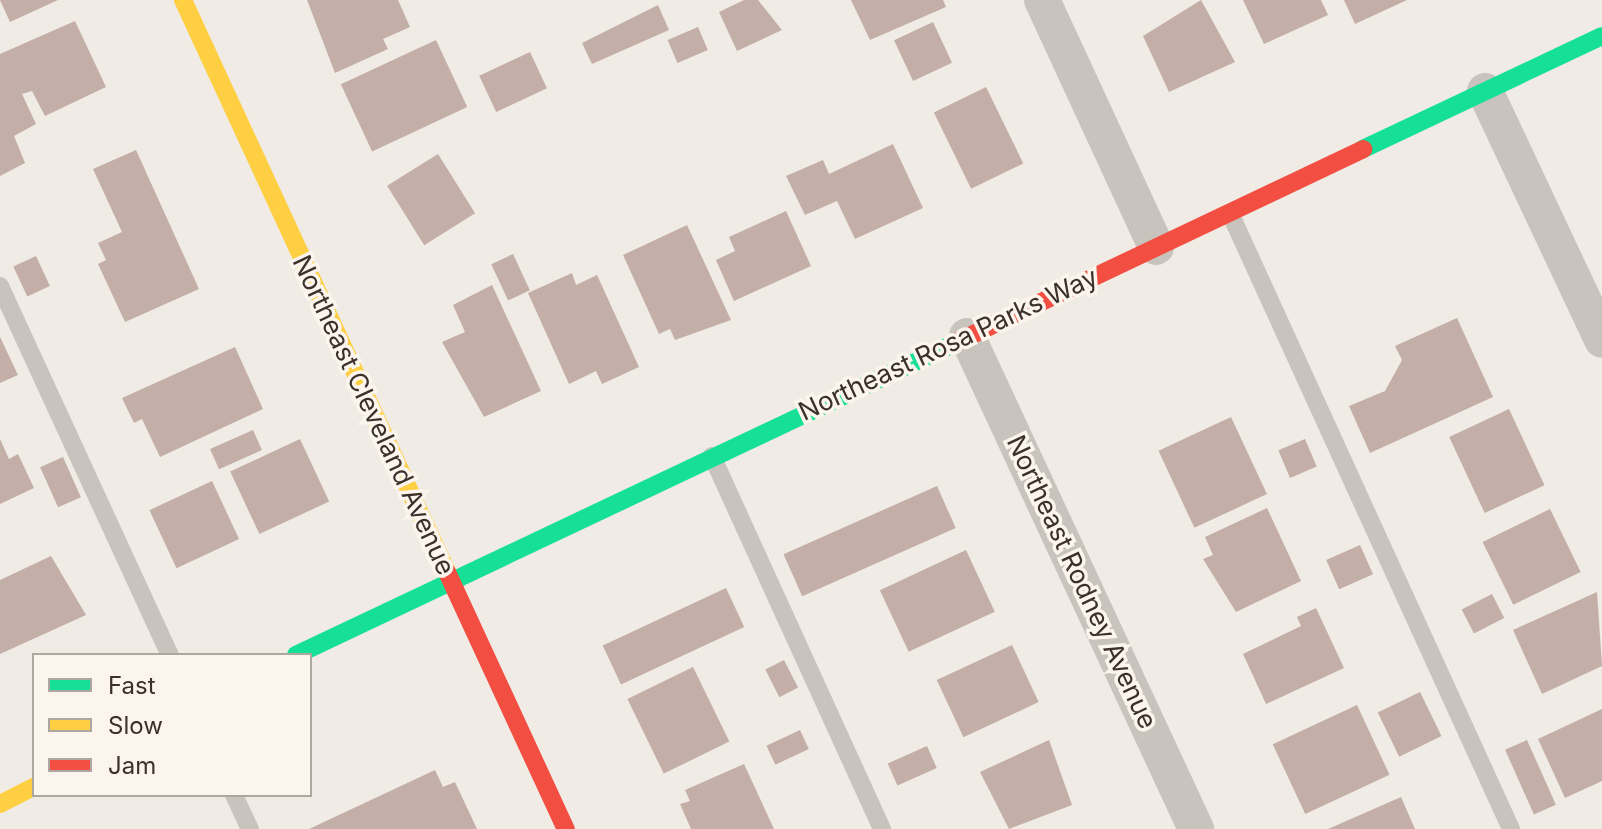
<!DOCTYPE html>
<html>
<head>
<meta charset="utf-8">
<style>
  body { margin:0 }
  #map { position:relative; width:1602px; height:829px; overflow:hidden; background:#f0ebe5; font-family:Inter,sans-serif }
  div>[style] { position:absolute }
  .building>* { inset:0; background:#c3afa7; transform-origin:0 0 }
  .lane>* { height:18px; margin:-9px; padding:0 9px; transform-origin:9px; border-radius:9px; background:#c9c3be }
  .street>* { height:36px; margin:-18px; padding:0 18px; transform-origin:18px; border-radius:18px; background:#c9c3be }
  .fast>* { height:18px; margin:-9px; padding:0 9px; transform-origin:9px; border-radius:9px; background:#16e098 }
  .slow>* { height:18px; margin:-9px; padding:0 9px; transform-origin:9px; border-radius:9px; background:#ffcf43 }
  .jam>* { height:18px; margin:-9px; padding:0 9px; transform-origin:9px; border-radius:9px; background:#f24e42 }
  span { translate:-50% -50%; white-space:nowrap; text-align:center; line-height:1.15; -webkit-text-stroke:7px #fbf5ee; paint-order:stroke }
  .street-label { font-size:26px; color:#3b302b }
  .legend { position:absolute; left:32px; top:653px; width:280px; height:144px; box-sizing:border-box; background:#fbf5ee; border:2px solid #aea6a0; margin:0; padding:10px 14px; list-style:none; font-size:24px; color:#3b302b }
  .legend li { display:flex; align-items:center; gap:16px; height:40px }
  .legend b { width:40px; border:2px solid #aea6a0 }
</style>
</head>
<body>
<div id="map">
  <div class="building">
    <div style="clip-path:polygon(0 0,58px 0,10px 22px)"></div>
    <div style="clip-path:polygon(307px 0,398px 0,410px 27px,383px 39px,388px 49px,335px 73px)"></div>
    <div style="clip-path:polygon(744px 0,758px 0,782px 30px,737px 51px,719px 12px)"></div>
    <div style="clip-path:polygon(851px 0,943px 0,946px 7px,870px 40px)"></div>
    <div style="clip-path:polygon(1201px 0,1235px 62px,1169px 92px,1143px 36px)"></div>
    <div style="clip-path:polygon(1243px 0,1321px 0,1328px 15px,1264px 44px)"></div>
    <div style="clip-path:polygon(1344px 0,1407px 0,1355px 24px)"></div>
    <div style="clip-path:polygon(658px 5px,669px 30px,592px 64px,582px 43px)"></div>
    <div style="clip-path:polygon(75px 21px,106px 87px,45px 116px,32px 91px,22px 94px,36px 124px,14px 136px,25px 163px,0 176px,0 54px)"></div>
    <div style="left:933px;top:22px;width:45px;height:43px;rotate:65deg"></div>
    <div style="left:698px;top:27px;width:25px;height:33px;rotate:67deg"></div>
    <div style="left:436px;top:40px;width:74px;height:105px;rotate:65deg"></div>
    <div style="left:530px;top:52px;width:40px;height:56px;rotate:65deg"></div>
    <div style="left:986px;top:87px;width:85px;height:58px;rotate:64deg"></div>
    <div style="clip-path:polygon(893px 144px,923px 208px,855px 239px,837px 201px,805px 215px,786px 176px,823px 160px,829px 174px)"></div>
    <div style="clip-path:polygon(136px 150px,199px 289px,125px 322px,98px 264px,106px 260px,98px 243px,122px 232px,93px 169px)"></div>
    <div style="left:438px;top:154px;width:70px;height:60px;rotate:58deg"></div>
    <div style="clip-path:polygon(786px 211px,811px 266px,734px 301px,716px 260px,735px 251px,729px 237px)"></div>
    <div style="clip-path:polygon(687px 225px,731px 320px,675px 340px,670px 329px,659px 334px,623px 255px)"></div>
    <div style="left:513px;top:254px;width:40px;height:24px;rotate:65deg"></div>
    <div style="left:36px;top:256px;width:33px;height:25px;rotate:65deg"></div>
    <div style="clip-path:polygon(572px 273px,576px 285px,597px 275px,639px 367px,602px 384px,596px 371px,569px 384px,528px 293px)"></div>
    <div style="clip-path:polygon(492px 285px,541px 391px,484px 417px,442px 342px,465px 332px,453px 305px)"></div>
    <div style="clip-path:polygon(1457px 318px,1493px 397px,1370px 453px,1349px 406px,1385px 391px,1402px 360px,1395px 346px)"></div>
    <div style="clip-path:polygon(0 337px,18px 375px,0 383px)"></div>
    <div style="clip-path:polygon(235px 347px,263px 409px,160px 457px,142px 419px,134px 423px,122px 398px)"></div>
    <div style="left:1509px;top:409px;width:84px;height:66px;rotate:65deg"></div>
    <div style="left:1231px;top:417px;width:85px;height:80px;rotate:65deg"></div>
    <div style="left:253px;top:430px;width:22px;height:47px;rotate:66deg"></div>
    <div style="clip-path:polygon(0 439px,9px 459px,18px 454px,34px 488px,0 504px)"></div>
    <div style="left:300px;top:439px;width:69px;height:77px;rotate:65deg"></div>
    <div style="left:1305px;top:439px;width:30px;height:29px;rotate:67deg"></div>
    <div style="left:63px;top:457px;width:44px;height:25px;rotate:66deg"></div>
    <div style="left:212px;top:481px;width:64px;height:69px;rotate:65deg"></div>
    <div style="left:937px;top:486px;width:46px;height:168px;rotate:66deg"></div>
    <div style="clip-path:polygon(1267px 508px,1301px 581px,1236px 612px,1203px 559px,1213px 555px,1205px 537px)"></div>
    <div style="left:1550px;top:509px;width:70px;height:75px;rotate:64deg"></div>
    <div style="left:1360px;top:545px;width:32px;height:37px;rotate:66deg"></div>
    <div style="left:966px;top:550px;width:68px;height:95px;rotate:65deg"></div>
    <div style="clip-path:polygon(51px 556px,86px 615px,0 654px,0 580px)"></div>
    <div style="left:726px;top:588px;width:43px;height:136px;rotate:65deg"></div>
    <div style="clip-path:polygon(1597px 592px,1602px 666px,1542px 694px,1513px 630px)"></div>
    <div style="left:1492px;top:594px;width:27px;height:34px;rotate:63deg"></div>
    <div style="clip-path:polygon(1316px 608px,1344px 668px,1266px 704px,1243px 654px,1301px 626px,1297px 617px)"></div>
    <div style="left:1012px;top:645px;width:63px;height:83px;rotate:65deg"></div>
    <div style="left:784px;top:660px;width:31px;height:21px;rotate:63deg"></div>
    <div style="left:693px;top:667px;width:83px;height:73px;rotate:64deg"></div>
    <div style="left:1420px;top:692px;width:49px;height:47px;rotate:64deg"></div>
    <div style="left:1357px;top:705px;width:77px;height:93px;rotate:65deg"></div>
    <div style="clip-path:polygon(1602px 709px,1602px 781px,1565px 798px,1538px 739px)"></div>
    <div style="left:800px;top:730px;width:21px;height:37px;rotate:65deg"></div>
    <div style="clip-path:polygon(1049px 740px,1072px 805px,1009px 829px,980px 772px)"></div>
    <div style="left:1527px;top:740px;width:71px;height:24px;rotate:66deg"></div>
    <div style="left:927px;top:746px;width:24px;height:43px;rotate:66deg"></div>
    <div style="clip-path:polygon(744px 764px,774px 829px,691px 829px,680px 804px,690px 801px,685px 790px)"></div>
    <div style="clip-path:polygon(435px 770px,443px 787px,455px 782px,477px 829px,309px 829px)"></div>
    <div style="clip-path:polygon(1401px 797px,1415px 829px,1328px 829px)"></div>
  </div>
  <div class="lane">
    <div style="left:1230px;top:213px;width:677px;rotate:65.48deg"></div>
    <div style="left:0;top:286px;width:406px;rotate:65.3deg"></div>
    <div style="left:712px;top:456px;width:410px;rotate:65.5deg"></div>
    <div style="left:234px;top:795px;width:38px;rotate:65deg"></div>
  </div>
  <div class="street">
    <div style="left:1042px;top:0;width:272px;rotate:65.2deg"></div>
    <div style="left:1485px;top:91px;width:275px;rotate:64.8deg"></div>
    <div style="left:967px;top:336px;width:544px;rotate:65.08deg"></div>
  </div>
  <div class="fast">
    <div style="left:1363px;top:149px;width:264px;rotate:-25.3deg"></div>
    <div style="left:296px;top:655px;width:729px;rotate:-25.33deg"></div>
  </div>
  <div class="slow">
    <div style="left:183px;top:0;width:630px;rotate:65.22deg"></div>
    <div style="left:0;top:804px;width:38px;rotate:-27deg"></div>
  </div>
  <div class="jam">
    <div style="left:955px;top:343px;width:452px;rotate:-25.4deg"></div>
    <div style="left:447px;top:572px;width:283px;rotate:65.2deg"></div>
  </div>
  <div class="street-label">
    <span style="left:948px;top:344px;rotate:-25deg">Northeast Rosa Parks Way</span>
    <span style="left:374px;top:415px;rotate:65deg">Northeast Cleveland Avenue</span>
    <span style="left:1082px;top:582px;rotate:65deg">Northeast Rodney Avenue</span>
  </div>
  <ul class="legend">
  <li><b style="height:10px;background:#16e098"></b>Fast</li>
  <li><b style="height:10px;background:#ffcf43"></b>Slow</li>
  <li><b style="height:10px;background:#f24e42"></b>Jam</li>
  </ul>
</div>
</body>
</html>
